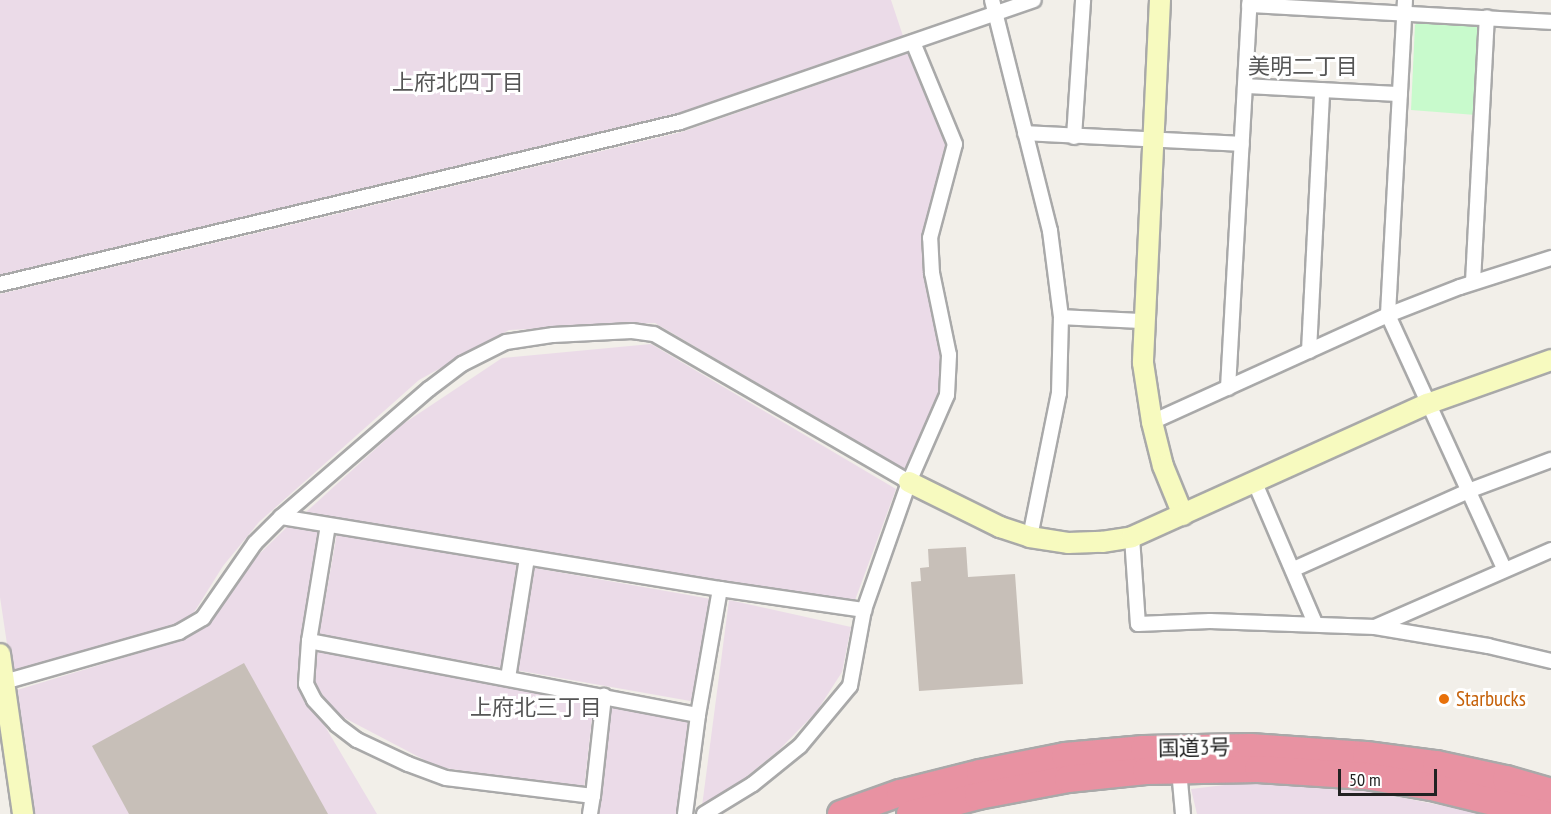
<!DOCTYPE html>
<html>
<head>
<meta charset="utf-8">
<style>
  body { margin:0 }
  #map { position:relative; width:1551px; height:814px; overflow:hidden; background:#f2efe9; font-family:"PT Sans Narrow","Noto Sans JP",sans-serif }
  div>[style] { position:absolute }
  .industrial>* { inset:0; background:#ebdbe8; transform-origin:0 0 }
  .park>* { inset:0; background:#c8facc }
  .building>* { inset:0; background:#c7bfb8 }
  .roads { filter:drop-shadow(2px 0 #a9a9a9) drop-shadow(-2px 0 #a9a9a9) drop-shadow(0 2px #a9a9a9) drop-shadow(0 -2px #a9a9a9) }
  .street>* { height:14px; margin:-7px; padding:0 7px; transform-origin:7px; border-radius:7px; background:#fff }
  .secondary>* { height:20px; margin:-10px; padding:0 10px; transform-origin:10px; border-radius:10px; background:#f7fabf }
  .highway>* { height:26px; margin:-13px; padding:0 13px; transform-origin:13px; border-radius:13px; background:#e892a2 }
  .dots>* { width:16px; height:16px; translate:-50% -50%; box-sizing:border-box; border:3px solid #fff; border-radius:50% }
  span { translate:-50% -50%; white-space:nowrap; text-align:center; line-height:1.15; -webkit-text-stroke:6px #fff; paint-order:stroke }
  .food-label { font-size:21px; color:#c56008 }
  .left { translate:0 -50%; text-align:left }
  .street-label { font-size:21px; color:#222 }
  .neighbourhood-label { font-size:22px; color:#555 }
  .scale { position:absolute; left:1338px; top:769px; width:99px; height:27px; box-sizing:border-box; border:3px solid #222; border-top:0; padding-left:8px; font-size:18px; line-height:21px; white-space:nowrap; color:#222; -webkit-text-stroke:4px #fff; paint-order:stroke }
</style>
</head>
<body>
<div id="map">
  <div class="industrial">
    <div style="clip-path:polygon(0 0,891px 0,903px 36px,686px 111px,0 278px)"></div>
    <div style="clip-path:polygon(909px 53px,949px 146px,925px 235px,943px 356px,942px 385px,922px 440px,907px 469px,904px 469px,655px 323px,509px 330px,419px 380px,259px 522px,223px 566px,193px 614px,168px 629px,11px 671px,0 597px,0 294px,682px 132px)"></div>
    <div style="clip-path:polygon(651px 344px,896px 489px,854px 603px,305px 513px,403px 424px,502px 358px)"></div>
    <div style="clip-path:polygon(287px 527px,319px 532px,297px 679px,377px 814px,35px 814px,17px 690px,179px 641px,206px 626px,239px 574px)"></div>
    <div style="left:337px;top:533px;width:380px;height:104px;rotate:10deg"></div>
    <div style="clip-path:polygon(729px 600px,851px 627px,842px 672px,817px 711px,779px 750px,701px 814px)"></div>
    <div style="clip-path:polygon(318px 649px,594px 701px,584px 789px,438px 767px,335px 713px,313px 681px)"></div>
    <div style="clip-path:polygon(609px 706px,688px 720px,679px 814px,595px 814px)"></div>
    <div style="clip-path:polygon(1258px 781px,1368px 791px,1485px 814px,1197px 814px,1191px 789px)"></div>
  </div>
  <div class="park">
    <div style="clip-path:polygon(1420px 20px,1476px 23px,1481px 28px,1476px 115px,1411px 110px,1415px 25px)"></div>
  </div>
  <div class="building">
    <div style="clip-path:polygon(966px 547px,968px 577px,1015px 574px,1023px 684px,919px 691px,911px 582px,921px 581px,920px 568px,929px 567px,928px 549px)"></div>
    <div style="clip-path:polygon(244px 663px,328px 814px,129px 814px,92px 746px)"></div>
  </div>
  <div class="roads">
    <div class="street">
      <div style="left:992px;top:0;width:238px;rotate:75.9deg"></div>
      <div style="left:1050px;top:231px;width:87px;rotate:82.7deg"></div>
      <div style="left:1061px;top:317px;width:76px;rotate:91.5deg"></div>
      <div style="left:1059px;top:393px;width:147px;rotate:101.4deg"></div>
      <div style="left:1405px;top:0;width:315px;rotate:93.1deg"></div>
      <div style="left:1388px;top:315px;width:278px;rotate:65.4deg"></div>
      <div style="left:1249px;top:5px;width:302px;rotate:3.2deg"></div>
      <div style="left:1245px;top:86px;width:155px;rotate:3deg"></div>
      <div style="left:1025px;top:133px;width:217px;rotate:2.9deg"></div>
      <div style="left:1074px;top:137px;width:137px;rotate:-86.2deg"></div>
      <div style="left:1473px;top:282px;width:265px;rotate:-87deg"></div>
      <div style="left:0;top:284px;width:699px;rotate:-13.4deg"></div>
      <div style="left:680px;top:122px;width:374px;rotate:-19deg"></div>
      <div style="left:1061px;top:317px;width:83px;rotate:2.8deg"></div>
      <div style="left:1309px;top:351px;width:261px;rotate:-87.1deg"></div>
      <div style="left:1228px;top:388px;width:389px;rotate:-86.8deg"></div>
      <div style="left:1152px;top:422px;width:259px;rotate:-24.4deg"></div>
      <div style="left:1388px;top:315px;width:77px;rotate:-21.3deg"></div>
      <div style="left:1460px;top:287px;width:96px;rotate:-17.7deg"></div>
      <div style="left:1255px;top:483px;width:152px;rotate:66.8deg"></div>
      <div style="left:281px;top:517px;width:445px;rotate:9.3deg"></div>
      <div style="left:720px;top:589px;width:146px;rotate:8.3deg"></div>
      <div style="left:328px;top:525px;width:118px;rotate:99.3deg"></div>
      <div style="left:309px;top:641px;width:43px;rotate:94deg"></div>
      <div style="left:306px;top:684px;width:18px;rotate:63deg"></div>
      <div style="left:314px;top:700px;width:34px;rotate:47deg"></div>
      <div style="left:337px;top:725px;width:25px;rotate:37deg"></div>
      <div style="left:357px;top:740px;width:56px;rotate:25.2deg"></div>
      <div style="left:408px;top:764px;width:40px;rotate:20.2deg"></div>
      <div style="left:446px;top:778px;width:148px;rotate:7deg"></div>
      <div style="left:593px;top:796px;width:101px;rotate:-83.7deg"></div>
      <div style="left:1132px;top:537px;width:87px;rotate:86.1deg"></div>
      <div style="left:1138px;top:624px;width:72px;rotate:-2.4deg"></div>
      <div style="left:1210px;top:621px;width:165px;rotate:2.1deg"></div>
      <div style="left:1375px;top:627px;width:115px;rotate:9.5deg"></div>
      <div style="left:1488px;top:646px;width:65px;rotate:13.4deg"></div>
      <div style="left:1294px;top:569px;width:191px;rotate:-24.1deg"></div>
      <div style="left:1468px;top:491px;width:89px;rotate:-20.5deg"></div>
      <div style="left:1375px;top:627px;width:192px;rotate:-23.6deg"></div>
      <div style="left:309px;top:641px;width:396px;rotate:10.8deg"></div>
      <div style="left:508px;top:678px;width:121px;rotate:-81deg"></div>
      <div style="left:4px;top:682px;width:182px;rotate:-15.9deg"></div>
      <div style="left:179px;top:632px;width:28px;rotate:-30deg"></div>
      <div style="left:203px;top:618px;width:91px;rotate:-55.3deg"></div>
      <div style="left:255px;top:543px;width:37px;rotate:-45deg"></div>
      <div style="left:281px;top:517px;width:196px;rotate:-40.9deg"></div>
      <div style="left:429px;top:389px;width:41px;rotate:-37.1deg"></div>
      <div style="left:462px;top:364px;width:49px;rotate:-26.6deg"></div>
      <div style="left:506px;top:342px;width:48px;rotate:-8.5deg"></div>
      <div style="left:553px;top:335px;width:79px;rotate:-2.9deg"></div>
      <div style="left:632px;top:331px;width:22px;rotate:8deg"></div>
      <div style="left:654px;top:334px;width:295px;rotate:30.1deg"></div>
      <div style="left:1179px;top:770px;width:44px;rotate:84.8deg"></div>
      <div style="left:590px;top:814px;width:18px;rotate:-81deg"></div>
      <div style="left:685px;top:814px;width:100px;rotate:-82.5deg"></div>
      <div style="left:698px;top:715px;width:128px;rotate:-80.1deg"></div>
      <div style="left:704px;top:814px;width:57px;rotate:-31.5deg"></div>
      <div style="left:753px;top:784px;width:60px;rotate:-39deg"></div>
      <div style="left:800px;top:746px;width:78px;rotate:-50.2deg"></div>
      <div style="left:850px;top:686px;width:77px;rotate:-79.6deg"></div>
      <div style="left:864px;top:610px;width:136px;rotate:-70.6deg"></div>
      <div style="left:909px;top:482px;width:95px;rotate:-66.4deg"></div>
      <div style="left:947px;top:395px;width:40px;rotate:-87.1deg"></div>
      <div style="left:949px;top:355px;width:84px;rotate:-101.7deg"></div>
      <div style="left:932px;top:273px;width:35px;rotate:-93deg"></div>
      <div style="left:930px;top:238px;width:97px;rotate:-75.1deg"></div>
      <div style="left:955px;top:144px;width:110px;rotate:-112.4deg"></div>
    </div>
    <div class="secondary">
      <div style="left:1160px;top:0;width:363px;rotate:92.7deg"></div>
      <div style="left:1143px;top:363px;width:60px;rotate:81.3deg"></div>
      <div style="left:1152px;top:422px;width:45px;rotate:76deg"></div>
      <div style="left:1163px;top:466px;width:53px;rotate:67.8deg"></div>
      <div style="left:909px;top:482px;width:102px;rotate:26.3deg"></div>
      <div style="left:1000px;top:527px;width:32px;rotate:18deg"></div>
      <div style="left:1030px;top:537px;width:38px;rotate:9deg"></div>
      <div style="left:1068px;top:543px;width:34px;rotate:-2deg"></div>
      <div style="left:1102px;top:542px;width:30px;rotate:-9deg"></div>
      <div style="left:1132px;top:537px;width:324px;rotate:-24.3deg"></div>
      <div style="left:1427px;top:404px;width:132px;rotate:-19.5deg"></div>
      <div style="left:0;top:654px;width:162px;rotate:81.8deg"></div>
    </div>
    <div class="highway">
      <div style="left:841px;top:814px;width:63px;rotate:-19.6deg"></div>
      <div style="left:900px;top:793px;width:82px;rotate:-14deg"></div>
      <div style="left:980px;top:773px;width:87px;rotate:-11.3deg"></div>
      <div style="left:1065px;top:756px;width:79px;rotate:-5.1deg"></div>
      <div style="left:1144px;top:749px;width:106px;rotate:-1.1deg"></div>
      <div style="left:1250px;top:747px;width:116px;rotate:3.9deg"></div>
      <div style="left:1366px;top:755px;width:71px;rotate:7.3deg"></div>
      <div style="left:1436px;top:764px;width:72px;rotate:12.1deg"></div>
      <div style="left:1506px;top:779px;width:47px;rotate:16.1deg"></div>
      <div style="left:910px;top:814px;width:70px;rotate:-14.8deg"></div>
      <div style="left:978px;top:796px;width:92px;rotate:-10.7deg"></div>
      <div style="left:1068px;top:779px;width:78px;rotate:-5.9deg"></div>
      <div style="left:1146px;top:771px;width:112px;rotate:-1deg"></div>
      <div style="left:1258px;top:769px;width:108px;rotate:3.7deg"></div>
      <div style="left:1366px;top:776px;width:67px;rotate:9.5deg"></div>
      <div style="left:1432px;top:787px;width:114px;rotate:13.7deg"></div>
    </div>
  </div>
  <div class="dots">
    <div style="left:1444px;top:699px;background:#e8710a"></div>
  </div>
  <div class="food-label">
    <span class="left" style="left:1456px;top:699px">Starbucks</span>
  </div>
  <div class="street-label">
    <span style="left:1194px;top:748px;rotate:-1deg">国道3号</span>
  </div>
  <div class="neighbourhood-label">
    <span style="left:1303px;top:67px">美明二丁目</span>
    <span style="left:458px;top:83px">上府北四丁目</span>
    <span style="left:536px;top:708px">上府北三丁目</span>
  </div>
  <div class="scale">50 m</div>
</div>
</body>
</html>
